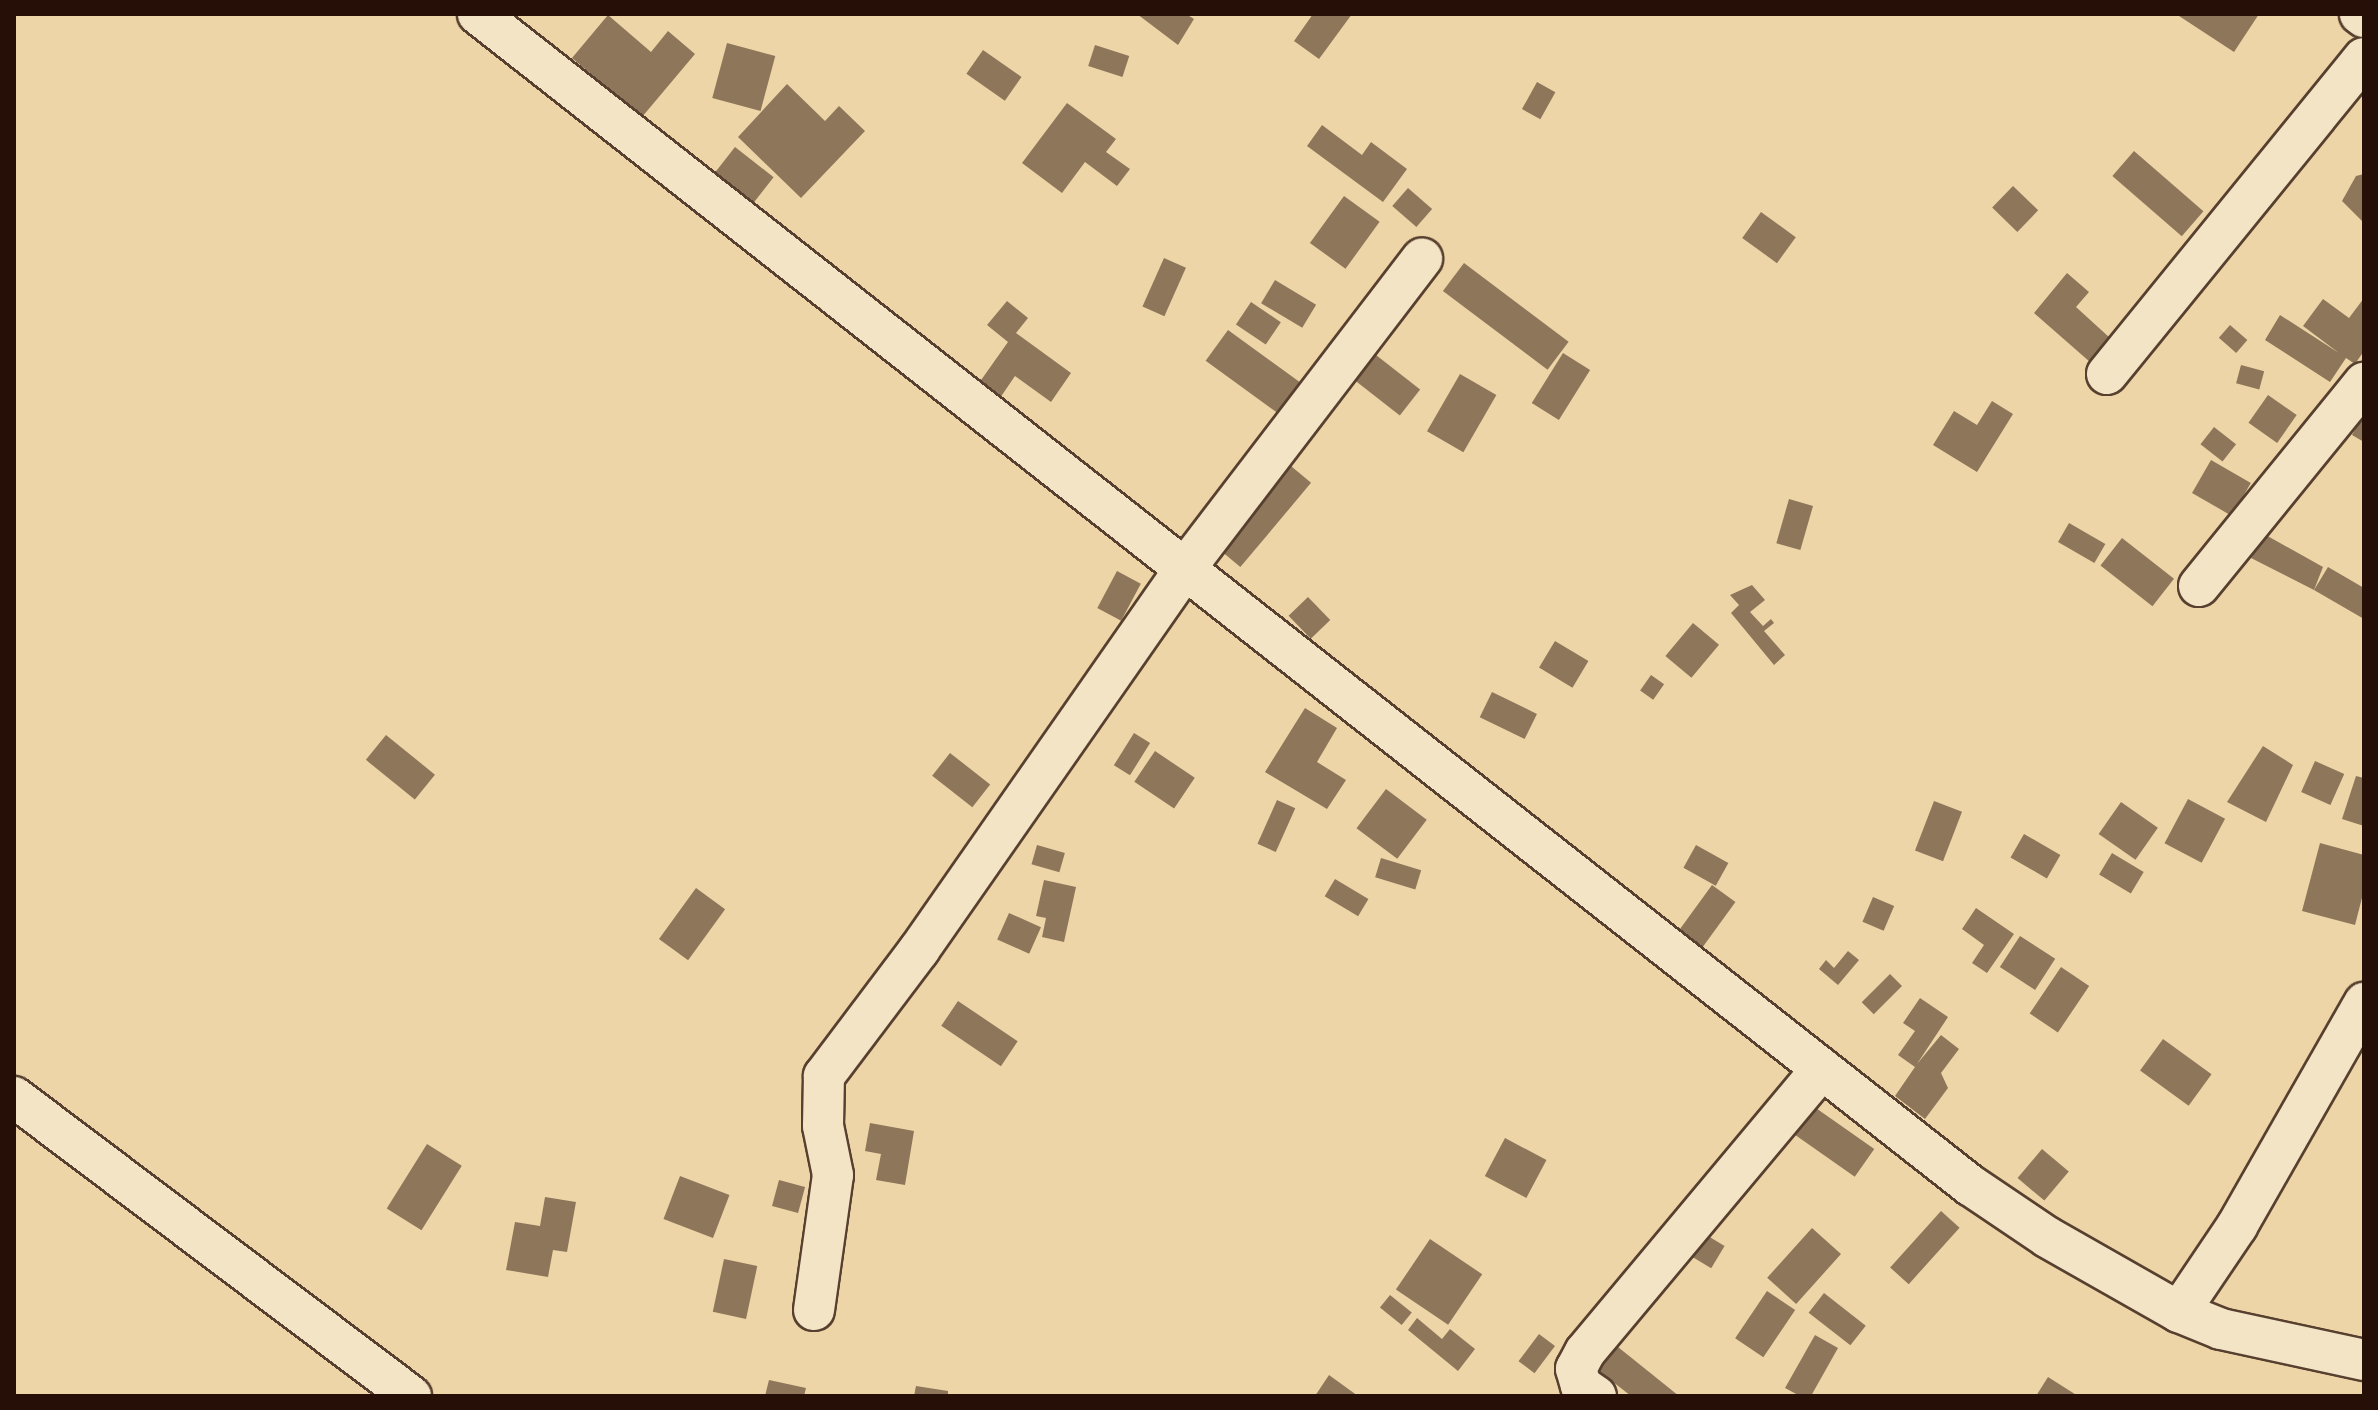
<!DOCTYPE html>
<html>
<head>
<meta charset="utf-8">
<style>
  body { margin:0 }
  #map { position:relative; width:2378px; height:1410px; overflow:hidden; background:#eed5a7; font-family:"IM FELL Double Pica",serif }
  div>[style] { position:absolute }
  .building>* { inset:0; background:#8e765a; transform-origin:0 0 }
  .roads { filter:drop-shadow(2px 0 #57402f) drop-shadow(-2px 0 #57402f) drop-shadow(0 2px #57402f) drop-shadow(0 -2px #57402f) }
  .minor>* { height:40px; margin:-20px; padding:0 20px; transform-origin:20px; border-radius:20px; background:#f4e4c6 }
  span { translate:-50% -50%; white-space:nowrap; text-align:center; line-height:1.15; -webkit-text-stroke:8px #f4e4c6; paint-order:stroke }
  .frame { position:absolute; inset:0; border:16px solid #250f07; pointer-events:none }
</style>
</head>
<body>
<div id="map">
  <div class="building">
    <div style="clip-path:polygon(1137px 14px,1186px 14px,1194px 19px,1178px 45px)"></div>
    <div style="clip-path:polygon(1313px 14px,1352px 14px,1319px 59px,1294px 41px)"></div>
    <div style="clip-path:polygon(2176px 14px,2259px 14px,2234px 52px)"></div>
    <div style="clip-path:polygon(608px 15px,651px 52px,668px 31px,695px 54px,642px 117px,572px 58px)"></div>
    <div style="left:727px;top:43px;width:50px;height:57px;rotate:15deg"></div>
    <div style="left:1095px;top:45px;width:36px;height:22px;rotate:18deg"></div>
    <div style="left:983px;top:50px;width:47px;height:29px;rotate:35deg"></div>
    <div style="left:1537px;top:82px;width:21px;height:31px;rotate:29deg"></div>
    <div style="clip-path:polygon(787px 84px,825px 121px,839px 106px,865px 131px,801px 198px,738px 137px)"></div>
    <div style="clip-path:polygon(1067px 103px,1116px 139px,1106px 152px,1130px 169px,1117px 186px,1085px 162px,1062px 193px,1022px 163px)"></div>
    <div style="clip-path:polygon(1322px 125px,1362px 155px,1371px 142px,1407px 169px,1383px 202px,1307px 146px)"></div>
    <div style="left:735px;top:147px;width:49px;height:35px;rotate:38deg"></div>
    <div style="left:2134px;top:151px;width:92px;height:33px;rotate:41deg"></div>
    <div style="clip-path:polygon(2364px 174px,2364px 223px,2342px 201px,2356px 176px)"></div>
    <div style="left:2013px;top:186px;width:35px;height:30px;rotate:44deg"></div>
    <div style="left:1408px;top:188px;width:32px;height:24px;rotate:41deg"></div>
    <div style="left:1344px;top:196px;width:44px;height:58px;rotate:36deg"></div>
    <div style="left:1761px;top:212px;width:43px;height:32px;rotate:36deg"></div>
    <div style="left:1164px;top:258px;width:24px;height:53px;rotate:24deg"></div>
    <div style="left:1464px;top:263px;width:131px;height:35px;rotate:37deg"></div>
    <div style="clip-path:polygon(2067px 273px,2089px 292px,2076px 307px,2110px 338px,2090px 362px,2034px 313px)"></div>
    <div style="left:1275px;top:280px;width:48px;height:27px;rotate:31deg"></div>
    <div style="clip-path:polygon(2364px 298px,2364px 351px,2355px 364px,2346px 358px,2330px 382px,2265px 340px,2280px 315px,2339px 353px,2303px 326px,2323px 299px,2349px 318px)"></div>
    <div style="clip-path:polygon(1007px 301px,1028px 318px,1016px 333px,1071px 373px,1051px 402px,1015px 376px,1000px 398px,979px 383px,1008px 342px,987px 325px)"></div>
    <div style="left:1251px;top:302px;width:36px;height:27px;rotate:34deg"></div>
    <div style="left:2230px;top:325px;width:23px;height:17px;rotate:41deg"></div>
    <div style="left:1228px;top:330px;width:92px;height:38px;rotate:36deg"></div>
    <div style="left:1563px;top:353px;width:32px;height:59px;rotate:32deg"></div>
    <div style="left:1376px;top:355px;width:56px;height:33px;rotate:38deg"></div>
    <div style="left:2241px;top:365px;width:24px;height:19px;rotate:15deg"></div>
    <div style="left:1460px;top:374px;width:42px;height:66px;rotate:30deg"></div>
    <div style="left:2268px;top:395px;width:35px;height:34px;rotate:35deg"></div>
    <div style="clip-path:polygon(1992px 401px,2013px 414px,1977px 472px,1933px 445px,1954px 411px,1977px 425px)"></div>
    <div style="clip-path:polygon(2364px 414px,2364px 442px,2352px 435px)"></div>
    <div style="left:2214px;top:427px;width:28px;height:22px;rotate:38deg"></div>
    <div style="left:2211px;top:460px;width:46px;height:38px;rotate:30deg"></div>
    <div style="left:1285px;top:461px;width:34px;height:110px;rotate:40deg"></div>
    <div style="left:1789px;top:499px;width:25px;height:46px;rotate:16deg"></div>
    <div style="left:2069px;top:523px;width:42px;height:22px;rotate:30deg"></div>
    <div style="clip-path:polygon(2264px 534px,2323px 567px,2314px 590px,2251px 558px)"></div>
    <div style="left:2122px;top:538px;width:66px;height:35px;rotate:38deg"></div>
    <div style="clip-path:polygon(2328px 567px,2364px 588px,2364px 619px,2314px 590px)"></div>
    <div style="left:1117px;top:571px;width:27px;height:42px;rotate:28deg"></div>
    <div style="clip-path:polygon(1752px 585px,1765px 600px,1750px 612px,1763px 626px,1771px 619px,1774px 623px,1764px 631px,1785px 655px,1774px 665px,1731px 613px,1739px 605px,1730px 595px)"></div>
    <div style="left:1308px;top:597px;width:32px;height:27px;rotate:46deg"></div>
    <div style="left:1693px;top:623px;width:34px;height:43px;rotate:40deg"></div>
    <div style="left:1555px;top:641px;width:39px;height:31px;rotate:31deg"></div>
    <div style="left:1651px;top:675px;width:16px;height:19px;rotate:35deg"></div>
    <div style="left:1492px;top:692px;width:50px;height:28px;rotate:26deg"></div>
    <div style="clip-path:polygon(1305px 708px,1337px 728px,1317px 762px,1346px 780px,1327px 809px,1265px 772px)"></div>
    <div style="left:1134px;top:733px;width:19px;height:38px;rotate:32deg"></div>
    <div style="left:386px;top:735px;width:63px;height:32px;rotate:39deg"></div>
    <div style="clip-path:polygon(2263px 746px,2293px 765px,2266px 822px,2227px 802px)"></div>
    <div style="left:1155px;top:751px;width:48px;height:37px;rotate:34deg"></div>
    <div style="left:950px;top:753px;width:51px;height:29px;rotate:38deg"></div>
    <div style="left:2315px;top:761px;width:32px;height:34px;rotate:24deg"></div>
    <div style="clip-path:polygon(2356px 776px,2364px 778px,2364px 826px,2342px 819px)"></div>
    <div style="left:1386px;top:789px;width:51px;height:49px;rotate:37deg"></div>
    <div style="left:2188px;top:799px;width:42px;height:50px;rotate:28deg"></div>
    <div style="left:1277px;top:800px;width:20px;height:48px;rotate:24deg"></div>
    <div style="left:1934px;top:801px;width:30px;height:53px;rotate:21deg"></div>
    <div style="left:2121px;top:802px;width:45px;height:39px;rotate:35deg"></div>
    <div style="left:2024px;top:834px;width:42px;height:27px;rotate:30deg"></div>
    <div style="clip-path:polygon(2320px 843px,2364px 855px,2364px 890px,2355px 925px,2302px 911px)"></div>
    <div style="left:1037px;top:845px;width:29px;height:20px;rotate:16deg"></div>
    <div style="left:1696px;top:845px;width:37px;height:26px;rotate:29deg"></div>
    <div style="left:2112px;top:853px;width:37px;height:25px;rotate:31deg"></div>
    <div style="left:1381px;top:858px;width:42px;height:20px;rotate:17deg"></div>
    <div style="left:1335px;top:879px;width:39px;height:20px;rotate:31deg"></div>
    <div style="clip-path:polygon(1044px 880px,1076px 887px,1064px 942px,1042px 937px,1046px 918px,1036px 916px)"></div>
    <div style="left:1712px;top:885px;width:29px;height:64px;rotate:36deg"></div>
    <div style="left:696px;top:888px;width:36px;height:63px;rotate:36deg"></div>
    <div style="left:1873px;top:897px;width:23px;height:27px;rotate:23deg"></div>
    <div style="clip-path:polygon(1976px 908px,2014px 934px,1987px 973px,1972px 963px,1984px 945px,1962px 929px)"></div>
    <div style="left:1009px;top:913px;width:35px;height:29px;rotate:24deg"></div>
    <div style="left:2020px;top:936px;width:42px;height:37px;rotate:33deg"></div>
    <div style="clip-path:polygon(1848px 951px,1859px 960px,1838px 985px,1819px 969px,1826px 960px,1834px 968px)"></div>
    <div style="left:2061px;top:967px;width:34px;height:56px;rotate:34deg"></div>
    <div style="left:1890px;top:974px;width:17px;height:40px;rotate:45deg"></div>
    <div style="clip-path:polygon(1920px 998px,1948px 1017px,1917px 1064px,1941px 1035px,1959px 1049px,1941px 1073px,1948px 1088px,1925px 1119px,1895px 1096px,1915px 1067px,1898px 1055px,1915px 1031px,1903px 1023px)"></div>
    <div style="left:958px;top:1001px;width:72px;height:30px;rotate:34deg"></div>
    <div style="left:2163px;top:1039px;width:60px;height:39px;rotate:36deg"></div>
    <div style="left:1803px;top:1099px;width:87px;height:34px;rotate:35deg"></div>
    <div style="clip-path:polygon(870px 1123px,914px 1131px,905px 1185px,876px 1180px,881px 1154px,865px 1151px)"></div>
    <div style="left:1505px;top:1138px;width:47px;height:43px;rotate:28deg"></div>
    <div style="left:427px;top:1144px;width:41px;height:76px;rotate:32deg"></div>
    <div style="left:2042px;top:1149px;width:35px;height:38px;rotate:40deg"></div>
    <div style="left:680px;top:1176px;width:53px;height:46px;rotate:21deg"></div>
    <div style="left:779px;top:1180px;width:27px;height:27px;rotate:15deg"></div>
    <div style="clip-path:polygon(545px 1197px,576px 1202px,567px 1252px,553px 1250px,548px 1277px,506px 1270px,515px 1222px,540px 1226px)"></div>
    <div style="left:1941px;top:1211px;width:25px;height:76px;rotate:42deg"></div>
    <div style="left:1812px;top:1228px;width:39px;height:67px;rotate:42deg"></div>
    <div style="left:1698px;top:1230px;width:31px;height:26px;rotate:31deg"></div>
    <div style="left:1430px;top:1239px;width:63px;height:61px;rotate:34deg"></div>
    <div style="left:724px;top:1259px;width:34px;height:54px;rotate:12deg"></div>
    <div style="left:1767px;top:1291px;width:34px;height:57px;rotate:34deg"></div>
    <div style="left:1824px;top:1293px;width:53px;height:25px;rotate:38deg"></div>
    <div style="left:1390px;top:1295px;width:28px;height:16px;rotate:39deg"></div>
    <div style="clip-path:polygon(1417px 1318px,1442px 1339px,1450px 1329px,1475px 1349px,1458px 1371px,1408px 1330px)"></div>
    <div style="left:1539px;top:1334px;width:20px;height:34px;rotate:37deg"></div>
    <div style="clip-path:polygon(1815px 1335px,1838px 1348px,1811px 1396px,1800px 1396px,1785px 1388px)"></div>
    <div style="clip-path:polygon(1613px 1343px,1679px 1396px,1631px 1396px,1594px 1367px)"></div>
    <div style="clip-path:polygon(1329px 1375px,1358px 1396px,1315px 1396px)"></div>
    <div style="clip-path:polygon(2048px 1377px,2078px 1396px,2036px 1396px)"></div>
    <div style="clip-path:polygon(769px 1380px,806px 1388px,804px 1396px,765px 1396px)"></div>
    <div style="clip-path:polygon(916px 1386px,948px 1391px,948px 1396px,914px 1396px)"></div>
  </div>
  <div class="roads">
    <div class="minor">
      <div style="left:478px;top:14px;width:1897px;rotate:38.13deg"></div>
      <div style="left:1970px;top:1185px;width:93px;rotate:34deg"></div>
      <div style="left:2047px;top:1237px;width:152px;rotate:29.6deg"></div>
      <div style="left:2179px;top:1312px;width:45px;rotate:22deg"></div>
      <div style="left:2221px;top:1329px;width:146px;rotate:12.2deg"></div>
      <div style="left:2360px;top:14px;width:5px;rotate:37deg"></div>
      <div style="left:2107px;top:374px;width:407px;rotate:-50.9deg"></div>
      <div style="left:2199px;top:586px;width:262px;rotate:-50.9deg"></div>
      <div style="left:14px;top:1097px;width:497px;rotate:37deg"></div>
      <div style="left:814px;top:1310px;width:136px;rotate:-82deg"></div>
      <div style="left:833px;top:1175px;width:50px;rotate:-101.5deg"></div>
      <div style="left:823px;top:1126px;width:50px;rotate:-88.9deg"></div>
      <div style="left:824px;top:1076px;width:158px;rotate:-53deg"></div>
      <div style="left:919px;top:950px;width:468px;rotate:-55.1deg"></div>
      <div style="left:1187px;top:566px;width:387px;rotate:-52.6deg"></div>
      <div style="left:2179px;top:1312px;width:104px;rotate:-56deg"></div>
      <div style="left:2237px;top:1226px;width:257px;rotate:-60.3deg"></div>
      <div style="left:1596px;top:1396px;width:18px;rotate:-146deg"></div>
      <div style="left:1581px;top:1386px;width:18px;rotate:-106deg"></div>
      <div style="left:1576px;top:1369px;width:19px;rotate:-62deg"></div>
      <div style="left:1585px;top:1352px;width:369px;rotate:-50.1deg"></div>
    </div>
  </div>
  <div class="frame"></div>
</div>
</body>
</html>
